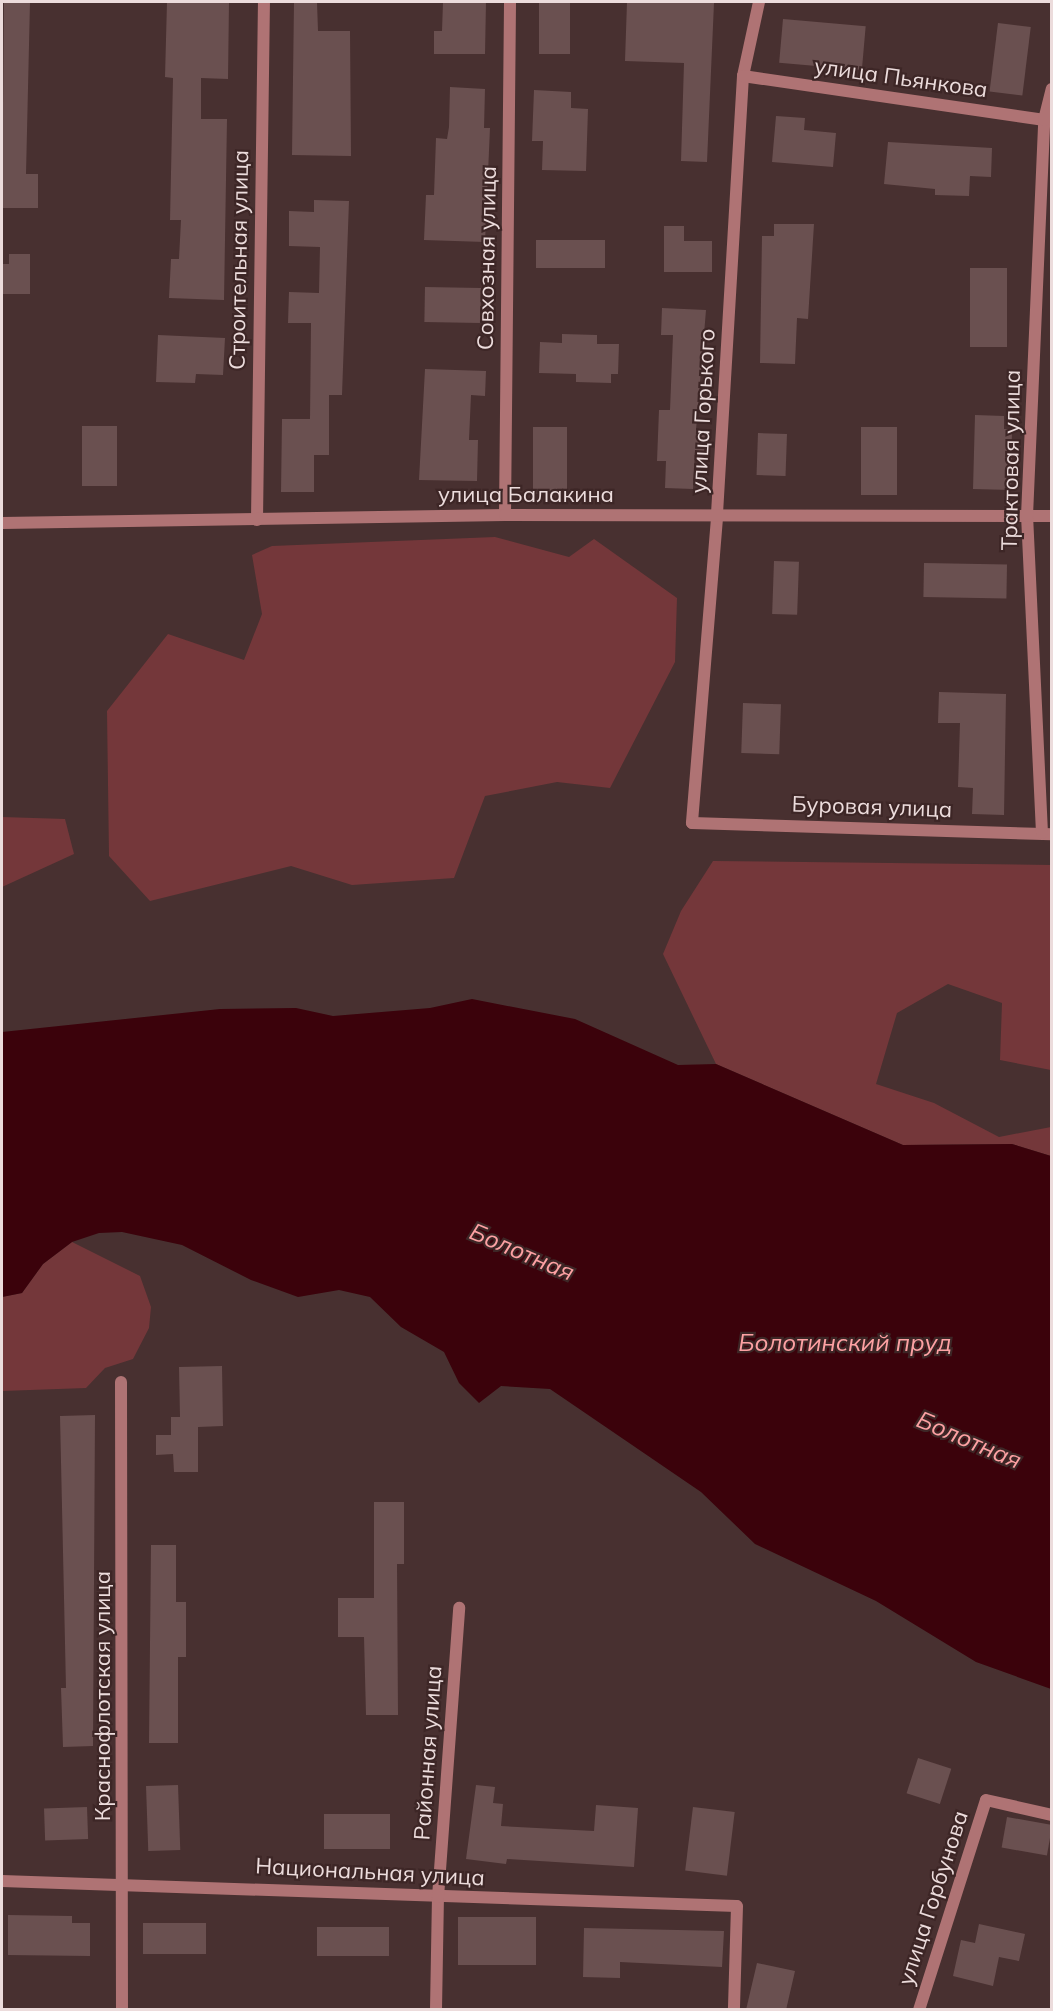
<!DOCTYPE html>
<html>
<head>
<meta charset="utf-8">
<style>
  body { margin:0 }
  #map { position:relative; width:1053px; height:2011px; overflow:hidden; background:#483030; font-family:Mulish,sans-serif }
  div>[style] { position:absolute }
  .green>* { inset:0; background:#74373a }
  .water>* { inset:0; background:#3b020b }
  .building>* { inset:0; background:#6a5050; transform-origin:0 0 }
  .service>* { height:12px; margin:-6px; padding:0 6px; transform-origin:6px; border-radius:6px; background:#af7374 }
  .minor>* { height:12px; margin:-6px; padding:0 6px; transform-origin:6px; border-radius:6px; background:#af7374 }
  span { translate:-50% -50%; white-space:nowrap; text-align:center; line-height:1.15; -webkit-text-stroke:4.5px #3d2626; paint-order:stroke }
  .street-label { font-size:22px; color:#ecdcdc }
  .water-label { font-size:24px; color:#fda1a3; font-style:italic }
  .frame { position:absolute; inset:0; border:3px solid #ecdcdc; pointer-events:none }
</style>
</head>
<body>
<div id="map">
  <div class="green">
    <div style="clip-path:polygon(495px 537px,569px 557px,594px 539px,677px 598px,675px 662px,610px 788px,557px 782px,485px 796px,454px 878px,352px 885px,291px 866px,150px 901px,109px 856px,107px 711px,168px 634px,244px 660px,262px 614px,252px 555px,272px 546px)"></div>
    <div style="clip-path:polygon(2px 817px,65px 819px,74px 854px,2px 887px)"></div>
    <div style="clip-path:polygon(713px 861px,1051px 865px,1051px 1070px,1000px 1060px,1002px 1003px,948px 984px,897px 1013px,876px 1084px,934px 1103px,999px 1137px,1051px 1127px,1051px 1156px,1012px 1144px,903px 1145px,716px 1064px,663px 954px,681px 911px)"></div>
    <div style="clip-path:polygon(72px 1242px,140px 1276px,151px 1307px,149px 1328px,133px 1359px,105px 1368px,86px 1388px,2px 1391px,2px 1297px,22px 1293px,43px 1264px)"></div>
  </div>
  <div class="water">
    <div style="clip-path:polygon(472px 999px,575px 1019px,678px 1065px,716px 1064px,903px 1145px,1012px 1144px,1051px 1156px,1051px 1689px,976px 1662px,876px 1601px,755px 1544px,701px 1492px,550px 1389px,501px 1386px,479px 1403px,459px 1383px,444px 1352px,401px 1327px,370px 1297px,339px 1290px,298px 1297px,251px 1280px,182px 1245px,122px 1232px,99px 1233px,72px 1242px,43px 1264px,22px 1293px,2px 1297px,2px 1032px,220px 1009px,296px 1008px,333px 1016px,430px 1008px)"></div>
  </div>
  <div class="building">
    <div style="clip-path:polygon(4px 2px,30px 2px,26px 174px,38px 174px,38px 208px,2px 208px)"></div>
    <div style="clip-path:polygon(167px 2px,229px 2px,228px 79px,201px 78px,201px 119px,227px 119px,224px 300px,169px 298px,171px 259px,179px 259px,181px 220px,170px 220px,173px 78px,165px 77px)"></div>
    <div style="clip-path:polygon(294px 2px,317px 2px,318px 31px,350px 31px,351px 156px,292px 155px)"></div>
    <div style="clip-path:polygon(443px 2px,486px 2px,485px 54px,434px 54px,434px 31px,442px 31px)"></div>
    <div style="left:539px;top:2px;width:31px;height:52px"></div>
    <div style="clip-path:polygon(627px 2px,714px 3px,707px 162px,681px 161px,684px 63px,625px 61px)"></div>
    <div style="left:783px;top:19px;width:83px;height:44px;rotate:5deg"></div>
    <div style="left:998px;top:23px;width:33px;height:69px;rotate:7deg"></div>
    <div style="clip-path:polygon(450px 87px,485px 89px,484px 128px,490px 128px,485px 242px,424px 240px,426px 195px,434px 195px,436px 138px,447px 139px,449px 127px)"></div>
    <div style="clip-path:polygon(534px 90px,571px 92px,571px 108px,588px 109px,586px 171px,542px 170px,543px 141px,532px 141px)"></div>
    <div style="clip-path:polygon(776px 116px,805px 118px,804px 130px,836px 133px,833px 167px,772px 162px)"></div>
    <div style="clip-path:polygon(888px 142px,992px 148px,991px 177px,970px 176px,969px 196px,935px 195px,935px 189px,884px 184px)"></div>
    <div style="clip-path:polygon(314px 200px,349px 201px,342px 395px,329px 395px,329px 455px,314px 455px,314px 492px,281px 492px,282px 419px,310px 419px,311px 323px,288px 323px,289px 292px,319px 293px,320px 247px,289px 246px,289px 211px,314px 212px)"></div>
    <div style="clip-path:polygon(774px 224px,814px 224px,808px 319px,797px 318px,795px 364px,760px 363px,762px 236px,774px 236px)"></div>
    <div style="clip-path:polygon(664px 226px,684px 226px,684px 241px,712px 241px,712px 272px,664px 272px)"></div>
    <div style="left:536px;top:240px;width:69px;height:28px"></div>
    <div style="clip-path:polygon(9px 254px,30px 254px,30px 294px,2px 294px,2px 264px,9px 264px)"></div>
    <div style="left:970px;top:268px;width:37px;height:79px"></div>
    <div style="left:425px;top:287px;width:56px;height:35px;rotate:1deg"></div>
    <div style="clip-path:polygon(662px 308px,706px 310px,696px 430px,705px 431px,704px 452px,695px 451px,693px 489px,665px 488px,666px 461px,657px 461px,659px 410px,670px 410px,673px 335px,661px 335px)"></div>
    <div style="clip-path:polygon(562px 334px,597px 335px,597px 344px,619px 344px,618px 374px,611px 374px,611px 383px,576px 382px,576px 374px,539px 373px,540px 342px,562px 343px)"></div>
    <div style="clip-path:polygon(158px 335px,225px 338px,223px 375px,196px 374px,195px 383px,156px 382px)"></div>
    <div style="clip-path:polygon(425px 369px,486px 371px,485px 396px,471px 395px,469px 440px,478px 440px,477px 481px,419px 480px)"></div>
    <div style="clip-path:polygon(975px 415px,1004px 416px,1004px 429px,1012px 429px,1011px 490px,973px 489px)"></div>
    <div style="left:82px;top:426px;width:35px;height:60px"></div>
    <div style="left:567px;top:427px;width:67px;height:34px;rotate:90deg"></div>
    <div style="left:861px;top:427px;width:36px;height:68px"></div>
    <div style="left:758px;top:433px;width:29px;height:42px;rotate:2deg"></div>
    <div style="left:774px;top:561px;width:25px;height:53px;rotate:2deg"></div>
    <div style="left:924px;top:563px;width:83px;height:34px;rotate:1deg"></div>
    <div style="clip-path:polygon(939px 692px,1006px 694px,1004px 815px,972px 814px,973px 788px,958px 787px,960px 723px,938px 723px)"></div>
    <div style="left:743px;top:703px;width:38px;height:50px;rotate:2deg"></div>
    <div style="clip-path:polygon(222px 1366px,223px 1426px,198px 1427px,198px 1472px,174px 1472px,173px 1454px,156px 1455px,156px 1435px,171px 1435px,171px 1417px,180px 1417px,179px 1367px)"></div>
    <div style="clip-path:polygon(95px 1415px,93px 1746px,63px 1747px,61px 1688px,66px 1688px,60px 1416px)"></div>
    <div style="clip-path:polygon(374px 1502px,404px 1502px,404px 1564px,397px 1564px,398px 1715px,366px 1715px,364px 1637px,338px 1637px,338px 1598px,374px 1598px)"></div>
    <div style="clip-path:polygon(151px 1545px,176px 1545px,176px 1602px,186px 1602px,186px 1657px,178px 1657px,178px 1743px,149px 1743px)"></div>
    <div style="left:918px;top:1758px;width:35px;height:37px;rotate:18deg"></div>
    <div style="left:178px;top:1785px;width:65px;height:32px;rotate:88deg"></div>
    <div style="clip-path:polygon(476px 1785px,495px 1787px,493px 1803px,503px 1804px,501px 1826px,594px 1831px,596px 1805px,638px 1808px,634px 1867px,507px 1859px,506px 1864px,466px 1859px)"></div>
    <div style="left:87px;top:1807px;width:32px;height:43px;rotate:88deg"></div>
    <div style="left:693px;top:1807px;width:42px;height:64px;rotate:7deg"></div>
    <div style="left:324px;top:1814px;width:66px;height:35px"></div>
    <div style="left:1007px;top:1817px;width:46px;height:31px;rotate:10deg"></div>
    <div style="clip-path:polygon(8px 1915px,72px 1916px,72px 1923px,90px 1923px,90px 1956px,8px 1955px)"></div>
    <div style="left:458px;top:1917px;width:78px;height:48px"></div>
    <div style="left:143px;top:1923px;width:63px;height:31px"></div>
    <div style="clip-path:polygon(979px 1924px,1025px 1934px,1019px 1961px,999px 1957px,993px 1986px,953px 1976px,961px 1940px,975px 1943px)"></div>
    <div style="left:317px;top:1927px;width:72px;height:29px"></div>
    <div style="clip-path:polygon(584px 1928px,724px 1931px,722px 1967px,620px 1962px,620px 1978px,583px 1977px)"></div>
    <div style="clip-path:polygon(757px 1963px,795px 1971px,786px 2010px,746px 2010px)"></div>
  </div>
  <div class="service">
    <div style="left:986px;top:1800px;width:68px;rotate:12.8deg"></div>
  </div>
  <div class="minor">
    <div style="left:759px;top:2px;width:76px;rotate:102.2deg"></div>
    <div style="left:743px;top:76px;width:443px;rotate:93.4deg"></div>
    <div style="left:717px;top:518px;width:306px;rotate:94.7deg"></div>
    <div style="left:692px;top:823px;width:360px;rotate:1.8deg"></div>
    <div style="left:743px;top:76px;width:310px;rotate:8.3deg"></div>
    <div style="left:505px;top:515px;width:513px;rotate:-89.44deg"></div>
    <div style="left:257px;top:520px;width:518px;rotate:-89.23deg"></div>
    <div style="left:2px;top:523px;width:503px;rotate:-0.91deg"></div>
    <div style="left:505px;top:515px;width:547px;rotate:0.1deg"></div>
    <div style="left:1042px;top:833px;width:317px;rotate:-92.7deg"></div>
    <div style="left:1027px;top:516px;width:396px;rotate:-87.5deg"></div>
    <div style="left:1044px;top:120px;width:32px;rotate:-76deg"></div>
    <div style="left:121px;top:1382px;width:628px;rotate:89.91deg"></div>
    <div style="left:2px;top:1881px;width:735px;rotate:1.95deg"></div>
    <div style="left:737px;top:1906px;width:104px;rotate:91.7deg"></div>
    <div style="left:436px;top:2010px;width:113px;rotate:-89deg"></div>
    <div style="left:438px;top:1897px;width:290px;rotate:-85.8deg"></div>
    <div style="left:919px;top:2010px;width:220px;rotate:-72.3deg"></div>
  </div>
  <div class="street-label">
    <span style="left:901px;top:78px;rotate:8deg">улица Пьянкова</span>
    <span style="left:487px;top:258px;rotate:-89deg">Совхозная улица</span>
    <span style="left:239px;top:260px;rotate:-89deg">Строительная улица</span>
    <span style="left:703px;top:411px;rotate:-87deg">улица Горького</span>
    <span style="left:1011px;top:460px;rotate:-89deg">Трактовая улица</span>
    <span style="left:526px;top:495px">улица Балакина</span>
    <span style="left:872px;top:807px;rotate:2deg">Буровая улица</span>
    <span style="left:103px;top:1696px;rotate:-90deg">Краснофлотская улица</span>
    <span style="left:428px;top:1753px;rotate:-86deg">Районная улица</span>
    <span style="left:370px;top:1872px;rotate:3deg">Национальная улица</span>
    <span style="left:933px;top:1898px;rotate:-72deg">улица Горбунова</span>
  </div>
  <div class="water-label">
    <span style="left:522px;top:1252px;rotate:23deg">Болотная</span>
    <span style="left:845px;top:1343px">Болотинский пруд</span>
    <span style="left:969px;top:1440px;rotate:23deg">Болотная</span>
  </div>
  <div class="frame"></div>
</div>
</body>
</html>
